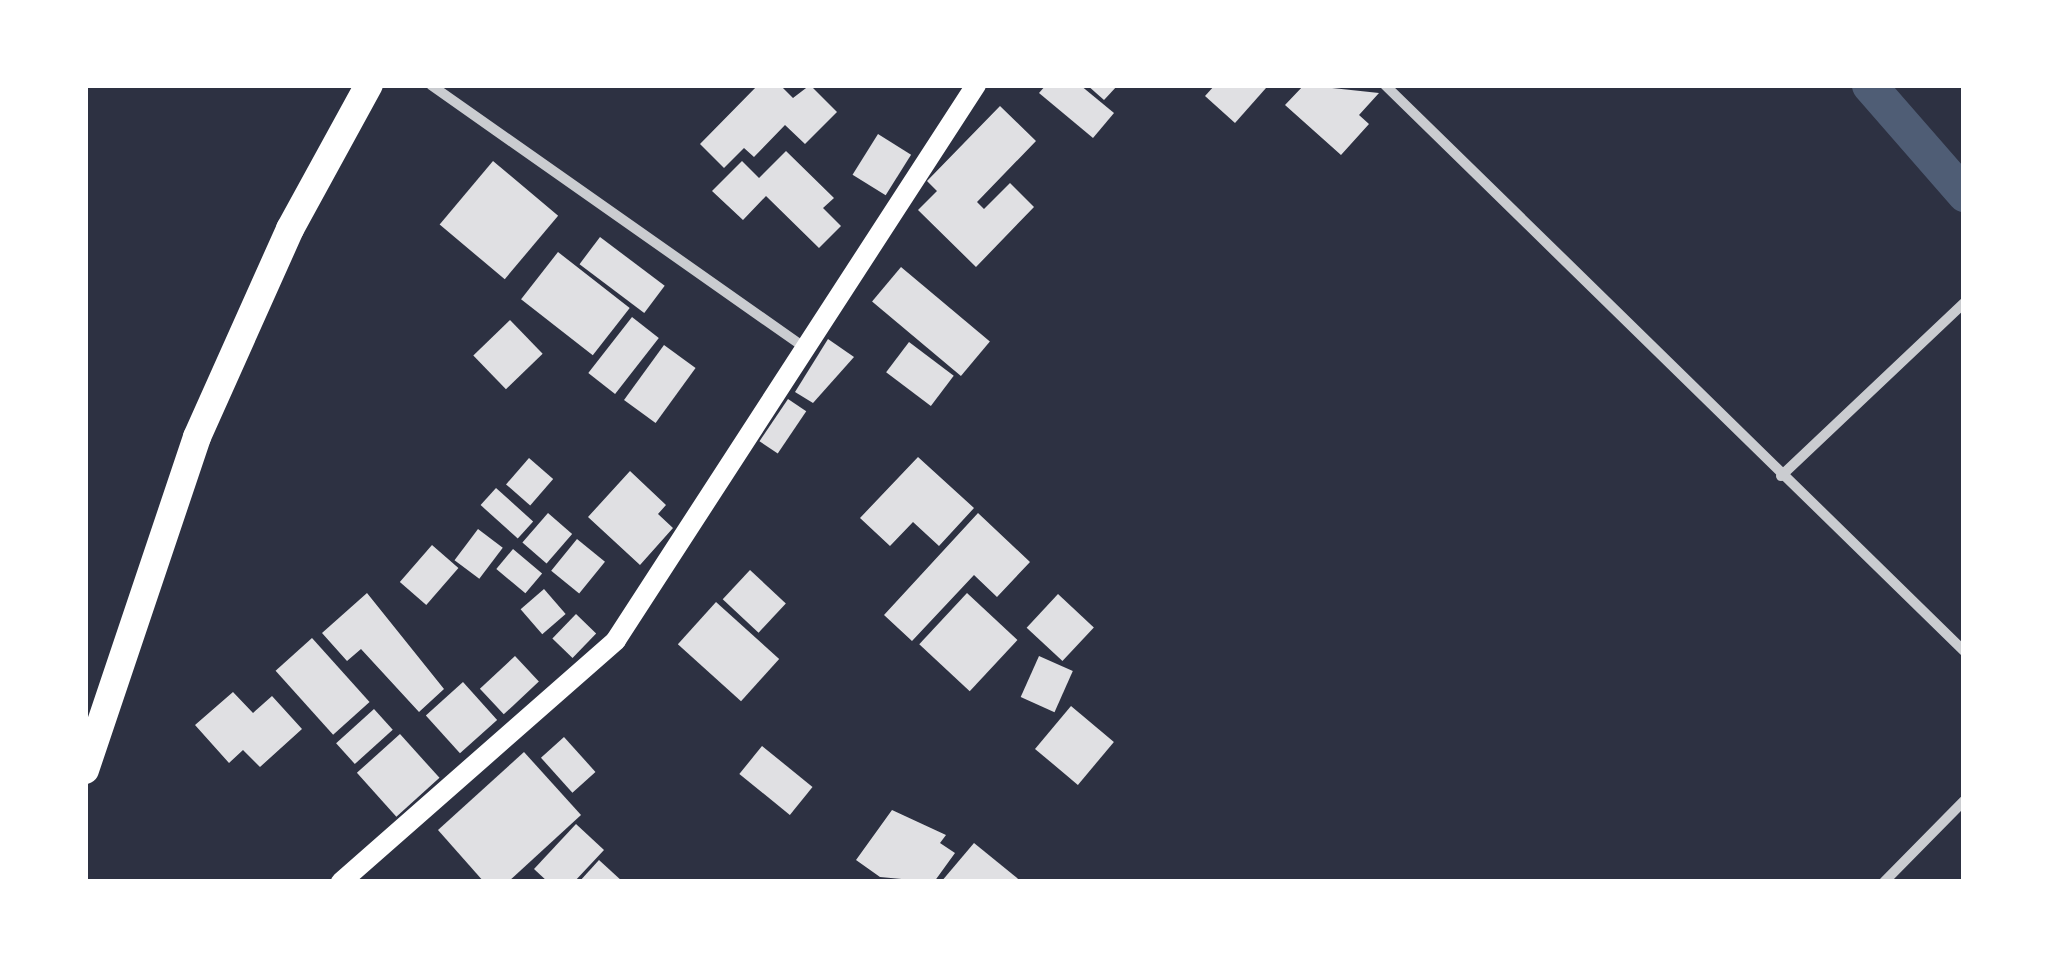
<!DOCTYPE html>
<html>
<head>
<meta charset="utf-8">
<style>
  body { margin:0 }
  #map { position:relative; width:2049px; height:967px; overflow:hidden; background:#2d3142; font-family:Poppins,sans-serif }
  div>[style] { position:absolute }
  .canal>* { height:35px; margin:-17.5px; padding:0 17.5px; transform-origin:17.5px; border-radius:17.5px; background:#4f5d75 }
  .building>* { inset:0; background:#e0e0e3; transform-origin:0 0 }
  .minor>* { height:10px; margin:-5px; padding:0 5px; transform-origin:5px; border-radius:5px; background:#caccd0 }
  .secondary>* { height:20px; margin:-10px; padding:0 10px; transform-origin:10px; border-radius:10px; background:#fff }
  .trunk>* { height:28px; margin:-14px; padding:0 14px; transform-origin:14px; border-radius:14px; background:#fff }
  span { translate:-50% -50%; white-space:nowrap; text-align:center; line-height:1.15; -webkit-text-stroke:8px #fff; paint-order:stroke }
  .frame { position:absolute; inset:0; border:88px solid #fff; pointer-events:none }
</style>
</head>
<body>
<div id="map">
  <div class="canal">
    <div style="left:1869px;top:85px;width:145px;rotate:48.9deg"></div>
  </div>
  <div class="building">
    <div style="clip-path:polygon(758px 85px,780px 85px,793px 98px,810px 85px,837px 112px,805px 144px,785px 125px,754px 157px,744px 148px,724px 168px,700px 144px)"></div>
    <div style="clip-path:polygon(1046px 85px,1080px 85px,1114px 113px,1093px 138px,1039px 93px)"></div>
    <div style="clip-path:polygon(1087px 85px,1118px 85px,1104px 100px)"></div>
    <div style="clip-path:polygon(1215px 85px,1263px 85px,1266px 88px,1235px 123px,1205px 96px)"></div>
    <div style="clip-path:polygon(1304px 85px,1379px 93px,1359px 115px,1369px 124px,1341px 155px,1285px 105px)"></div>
    <div style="clip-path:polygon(1000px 106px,1036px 141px,977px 202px,984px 209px,1010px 183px,1034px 207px,976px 267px,918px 210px,937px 191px,927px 181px)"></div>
    <div style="left:878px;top:134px;width:39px;height:48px;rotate:32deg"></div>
    <div style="clip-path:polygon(786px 151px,834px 198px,823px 208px,841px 226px,819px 248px,766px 196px,743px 220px,712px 191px,742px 161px,759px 178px)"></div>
    <div style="left:493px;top:161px;width:85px;height:83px;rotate:40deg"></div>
    <div style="left:600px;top:237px;width:81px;height:34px;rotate:37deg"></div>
    <div style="left:558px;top:252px;width:91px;height:60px;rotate:38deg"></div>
    <div style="left:901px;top:267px;width:116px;height:45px;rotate:40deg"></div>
    <div style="left:632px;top:317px;width:34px;height:71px;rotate:38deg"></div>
    <div style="left:510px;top:320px;width:47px;height:51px;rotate:46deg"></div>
    <div style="clip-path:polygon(828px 339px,854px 357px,813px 403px,795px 392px)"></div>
    <div style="left:909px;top:342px;width:56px;height:38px;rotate:37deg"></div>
    <div style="left:664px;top:345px;width:39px;height:68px;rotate:36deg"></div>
    <div style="left:788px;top:399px;width:22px;height:51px;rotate:34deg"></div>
    <div style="clip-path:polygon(918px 457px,974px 508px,939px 546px,913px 522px,890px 546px,860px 518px)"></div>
    <div style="left:529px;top:458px;width:32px;height:35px;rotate:41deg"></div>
    <div style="clip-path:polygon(630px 471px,666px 505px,658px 514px,673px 528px,640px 565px,588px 517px)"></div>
    <div style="left:496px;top:488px;width:50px;height:23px;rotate:42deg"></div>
    <div style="left:548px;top:513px;width:32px;height:39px;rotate:41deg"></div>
    <div style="clip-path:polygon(978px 513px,1030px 562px,997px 597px,974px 575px,912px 641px,884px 615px)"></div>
    <div style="left:478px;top:529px;width:31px;height:39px;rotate:37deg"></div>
    <div style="left:577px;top:539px;width:36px;height:41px;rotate:39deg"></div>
    <div style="left:432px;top:545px;width:35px;height:49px;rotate:41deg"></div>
    <div style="left:513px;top:549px;width:38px;height:26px;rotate:40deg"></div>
    <div style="left:750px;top:570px;width:49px;height:40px;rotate:43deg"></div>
    <div style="left:544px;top:589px;width:33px;height:31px;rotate:49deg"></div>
    <div style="clip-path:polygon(367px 593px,444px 689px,419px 712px,361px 649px,347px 661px,322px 633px)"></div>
    <div style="left:967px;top:593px;width:69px;height:70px;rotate:43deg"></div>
    <div style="left:1058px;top:594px;width:49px;height:46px;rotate:43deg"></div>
    <div style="left:716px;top:602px;width:85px;height:57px;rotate:42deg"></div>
    <div style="left:576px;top:614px;width:28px;height:34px;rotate:44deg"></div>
    <div style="left:312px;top:638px;width:86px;height:49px;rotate:48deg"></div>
    <div style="left:515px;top:656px;width:35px;height:48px;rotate:47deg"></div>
    <div style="left:1039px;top:656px;width:37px;height:45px;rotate:24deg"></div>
    <div style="left:463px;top:682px;width:51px;height:50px;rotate:48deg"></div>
    <div style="clip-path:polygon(233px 692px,253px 713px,272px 696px,302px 729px,260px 767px,243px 750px,229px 763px,195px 725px)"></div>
    <div style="left:1071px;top:706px;width:56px;height:56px;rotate:40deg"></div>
    <div style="left:374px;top:709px;width:28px;height:51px;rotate:48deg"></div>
    <div style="left:400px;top:734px;width:59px;height:58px;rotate:48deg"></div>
    <div style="left:564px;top:737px;width:47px;height:31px;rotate:48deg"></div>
    <div style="left:762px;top:746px;width:65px;height:36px;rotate:39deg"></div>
    <div style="clip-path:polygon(524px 752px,581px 815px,508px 882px,484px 882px,438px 830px)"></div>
    <div style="clip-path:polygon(892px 810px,946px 835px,940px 843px,955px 853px,934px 882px,880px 877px,856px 860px)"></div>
    <div style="clip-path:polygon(576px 824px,604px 850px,574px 882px,548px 882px,534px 869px)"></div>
    <div style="clip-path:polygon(974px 843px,1022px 882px,941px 882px)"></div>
    <div style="clip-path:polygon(599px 860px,623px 882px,579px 882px)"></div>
  </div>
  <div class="minor">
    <div style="left:431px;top:85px;width:457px;rotate:35.1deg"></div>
    <div style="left:1385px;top:85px;width:810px;rotate:44.35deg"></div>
    <div style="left:1781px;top:476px;width:252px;rotate:-43.4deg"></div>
    <div style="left:1884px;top:882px;width:114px;rotate:-45.4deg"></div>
  </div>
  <div class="secondary">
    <div style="left:341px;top:882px;width:366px;rotate:-41.3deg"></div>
    <div style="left:616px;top:640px;width:662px;rotate:-57.03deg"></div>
  </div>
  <div class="trunk">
    <div style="left:85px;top:770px;width:351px;rotate:-71.4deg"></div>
    <div style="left:197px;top:437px;width:228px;rotate:-65.9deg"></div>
    <div style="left:290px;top:229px;width:164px;rotate:-61.3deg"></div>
  </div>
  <div class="frame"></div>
</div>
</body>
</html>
